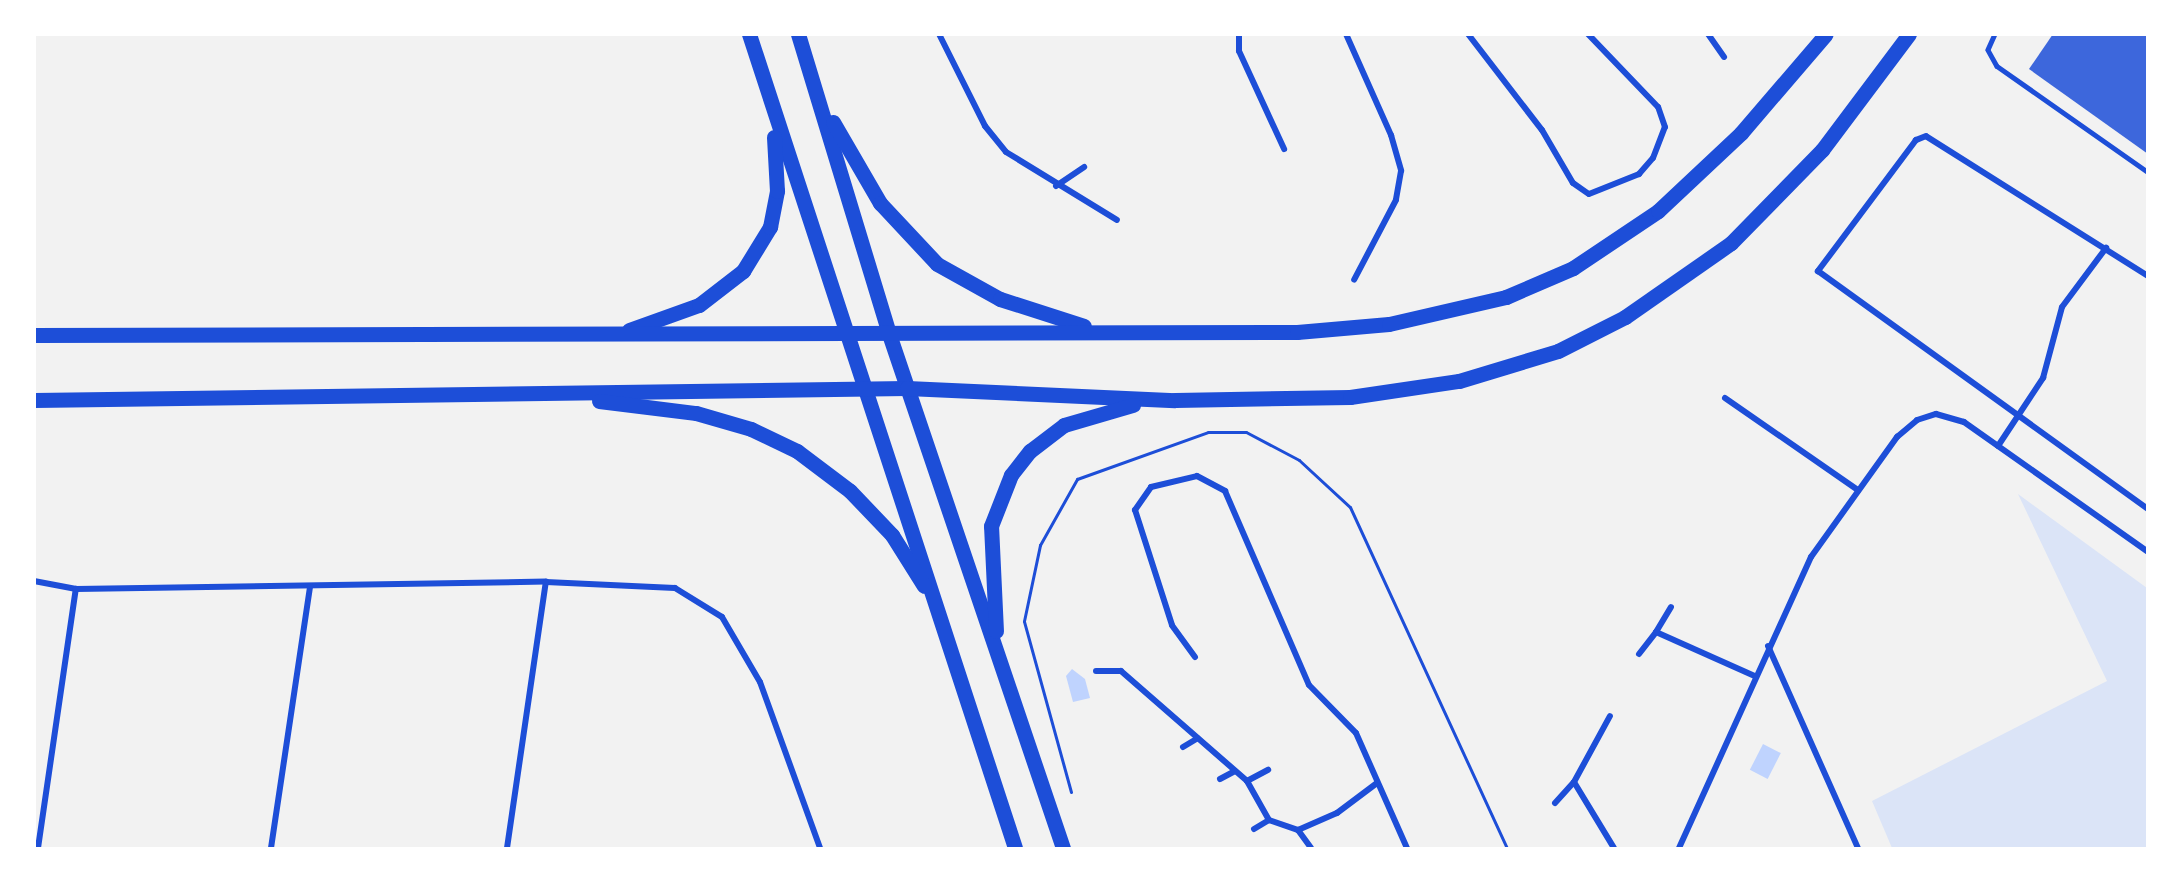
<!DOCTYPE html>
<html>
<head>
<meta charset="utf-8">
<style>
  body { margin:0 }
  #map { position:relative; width:2182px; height:883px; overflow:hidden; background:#f2f2f2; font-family:"Titillium Web",sans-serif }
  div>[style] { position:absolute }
  .green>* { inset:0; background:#dbe4f7 }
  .water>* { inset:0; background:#bfd3fe; transform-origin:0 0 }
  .building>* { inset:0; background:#3d67dc }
  .path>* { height:3px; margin:-1.5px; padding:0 1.5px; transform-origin:1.5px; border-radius:1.5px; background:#1d4ed8 }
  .service>* { height:4.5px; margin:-2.25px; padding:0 2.25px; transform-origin:2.25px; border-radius:2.25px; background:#1d4ed8 }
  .minor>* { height:6px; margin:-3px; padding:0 3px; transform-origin:3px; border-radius:3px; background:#1d4ed8 }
  .primary>* { height:15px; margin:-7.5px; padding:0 7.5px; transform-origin:7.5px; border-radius:7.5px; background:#1d4ed8 }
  span { translate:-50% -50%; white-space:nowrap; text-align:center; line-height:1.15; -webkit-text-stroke:6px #fff; paint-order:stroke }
  .frame { position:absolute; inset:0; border:36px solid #fff; pointer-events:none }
</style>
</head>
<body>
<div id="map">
  <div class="green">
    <div style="clip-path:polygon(2018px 494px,2147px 588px,2147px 848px,1892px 848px,1872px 801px,2107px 681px)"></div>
  </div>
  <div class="water">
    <div style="clip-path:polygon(1072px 669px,1085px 679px,1090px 698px,1073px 702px,1066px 676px)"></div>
    <div style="left:1763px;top:744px;width:20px;height:29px;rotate:27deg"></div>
  </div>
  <div class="building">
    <div style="clip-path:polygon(2053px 34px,2148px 34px,2148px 154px,2029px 69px)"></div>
  </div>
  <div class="path">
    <div style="left:1071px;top:792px;width:177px;rotate:-105.4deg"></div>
    <div style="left:1024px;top:621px;width:78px;rotate:-78.1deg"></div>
    <div style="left:1040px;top:545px;width:76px;rotate:-60.7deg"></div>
    <div style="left:1077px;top:479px;width:139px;rotate:-19.7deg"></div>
    <div style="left:1208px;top:432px;width:38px"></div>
    <div style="left:1246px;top:432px;width:60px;rotate:27.8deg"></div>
    <div style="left:1299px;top:460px;width:69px;rotate:42.7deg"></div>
    <div style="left:1350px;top:507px;width:375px;rotate:65.3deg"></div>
  </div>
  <div class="service">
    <div style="left:1995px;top:34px;width:17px;rotate:114deg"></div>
    <div style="left:1988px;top:50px;width:18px;rotate:61deg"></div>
    <div style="left:1997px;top:66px;width:184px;rotate:35.1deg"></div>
  </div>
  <div class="minor">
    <div style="left:939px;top:34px;width:103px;rotate:63.4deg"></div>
    <div style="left:985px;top:126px;width:33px;rotate:51deg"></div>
    <div style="left:1006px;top:152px;width:130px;rotate:31.5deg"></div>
    <div style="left:1239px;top:34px;width:17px;rotate:90deg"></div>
    <div style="left:1239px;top:51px;width:108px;rotate:65.3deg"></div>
    <div style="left:1346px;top:34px;width:111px;rotate:66deg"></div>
    <div style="left:1391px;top:135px;width:37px;rotate:74deg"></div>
    <div style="left:1401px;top:171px;width:29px;rotate:100deg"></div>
    <div style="left:1396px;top:200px;width:90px;rotate:117.7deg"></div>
    <div style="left:1468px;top:34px;width:121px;rotate:52.4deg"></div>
    <div style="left:1542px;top:130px;width:61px;rotate:59.7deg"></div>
    <div style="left:1573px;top:183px;width:19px;rotate:35deg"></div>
    <div style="left:1589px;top:194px;width:54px;rotate:-21.8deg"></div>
    <div style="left:1639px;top:174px;width:21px;rotate:-49deg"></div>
    <div style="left:1653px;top:158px;width:33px;rotate:-69deg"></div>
    <div style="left:1665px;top:127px;width:21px;rotate:-109deg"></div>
    <div style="left:1658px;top:107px;width:101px;rotate:-133.8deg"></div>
    <div style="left:1708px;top:34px;width:28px;rotate:55deg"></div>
    <div style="left:1056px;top:186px;width:34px;rotate:-34deg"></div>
    <div style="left:2148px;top:276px;width:262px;rotate:-147.8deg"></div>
    <div style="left:1926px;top:136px;width:11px;rotate:158deg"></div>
    <div style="left:1916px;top:140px;width:164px;rotate:126.8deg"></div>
    <div style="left:1818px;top:271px;width:407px;rotate:35.8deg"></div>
    <div style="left:1725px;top:398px;width:162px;rotate:34.7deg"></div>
    <div style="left:1998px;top:446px;width:82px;rotate:-56.5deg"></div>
    <div style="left:2043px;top:378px;width:73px;rotate:-75deg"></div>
    <div style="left:2062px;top:307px;width:74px;rotate:-53.3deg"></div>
    <div style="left:34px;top:581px;width:43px;rotate:10.8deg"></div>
    <div style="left:76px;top:589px;width:470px;rotate:-0.9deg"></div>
    <div style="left:546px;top:582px;width:129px;rotate:2.7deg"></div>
    <div style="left:675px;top:588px;width:55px;rotate:31.7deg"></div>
    <div style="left:722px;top:617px;width:75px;rotate:59.7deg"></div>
    <div style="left:760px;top:682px;width:177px;rotate:70.1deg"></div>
    <div style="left:1656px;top:632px;width:29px;rotate:-59deg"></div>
    <div style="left:1768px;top:646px;width:221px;rotate:66deg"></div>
    <div style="left:1639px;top:654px;width:28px;rotate:-52deg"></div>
    <div style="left:1656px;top:632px;width:108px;rotate:24deg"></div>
    <div style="left:1195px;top:657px;width:39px;rotate:-126deg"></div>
    <div style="left:1172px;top:625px;width:121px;rotate:-107.8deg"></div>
    <div style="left:1135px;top:510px;width:28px;rotate:-55deg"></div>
    <div style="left:1151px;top:487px;width:47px;rotate:-13.4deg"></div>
    <div style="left:1197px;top:476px;width:32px;rotate:28deg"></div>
    <div style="left:1225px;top:491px;width:211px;rotate:66.6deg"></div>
    <div style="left:1309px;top:685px;width:67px;rotate:45.6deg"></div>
    <div style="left:1356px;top:733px;width:126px;rotate:66.1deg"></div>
    <div style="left:1096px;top:671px;width:25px"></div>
    <div style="left:1121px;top:671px;width:167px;rotate:41.1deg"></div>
    <div style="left:1247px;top:781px;width:45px;rotate:60.6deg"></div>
    <div style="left:1269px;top:820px;width:31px;rotate:19deg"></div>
    <div style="left:1298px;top:830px;width:43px;rotate:-23.6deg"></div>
    <div style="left:1337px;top:813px;width:50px;rotate:-36.9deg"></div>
    <div style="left:1183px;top:747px;width:17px;rotate:-31deg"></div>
    <div style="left:1220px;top:779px;width:17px;rotate:-28deg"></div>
    <div style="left:1247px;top:781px;width:24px;rotate:-28deg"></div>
    <div style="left:1574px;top:782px;width:77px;rotate:58.8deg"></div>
    <div style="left:1555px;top:803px;width:28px;rotate:-48deg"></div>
    <div style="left:1574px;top:782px;width:75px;rotate:-61.4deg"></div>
    <div style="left:1254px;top:829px;width:17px;rotate:-31deg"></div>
    <div style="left:1298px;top:830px;width:22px;rotate:54deg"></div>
    <div style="left:38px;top:848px;width:262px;rotate:-81.7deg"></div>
    <div style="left:271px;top:848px;width:265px;rotate:-81.5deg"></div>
    <div style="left:507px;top:848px;width:269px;rotate:-81.7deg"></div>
    <div style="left:1679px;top:848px;width:320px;rotate:-65.6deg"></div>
    <div style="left:1811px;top:557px;width:148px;rotate:-54.4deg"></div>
    <div style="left:1897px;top:437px;width:26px;rotate:-40deg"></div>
    <div style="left:1917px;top:420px;width:20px;rotate:-18deg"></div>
    <div style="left:1936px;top:414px;width:29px;rotate:16deg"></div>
    <div style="left:1964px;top:422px;width:225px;rotate:35.2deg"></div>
  </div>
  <div class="primary">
    <div style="left:749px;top:34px;width:856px;rotate:71.9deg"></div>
    <div style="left:798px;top:34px;width:313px;rotate:73.1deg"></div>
    <div style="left:889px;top:334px;width:543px;rotate:71.3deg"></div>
    <div style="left:833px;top:122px;width:94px;rotate:59.9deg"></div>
    <div style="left:880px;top:203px;width:83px;rotate:46.9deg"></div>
    <div style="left:937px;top:264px;width:72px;rotate:29.1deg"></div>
    <div style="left:1000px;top:299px;width:88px;rotate:17.8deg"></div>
    <div style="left:629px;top:330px;width:74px;rotate:-19.7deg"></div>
    <div style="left:699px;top:305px;width:56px;rotate:-37.7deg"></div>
    <div style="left:743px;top:271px;width:52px;rotate:-58.5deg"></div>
    <div style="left:770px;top:227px;width:37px;rotate:-79deg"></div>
    <div style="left:777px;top:191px;width:54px;rotate:-93.2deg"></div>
    <div style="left:34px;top:335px;width:1263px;rotate:-0.14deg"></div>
    <div style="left:1297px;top:332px;width:92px;rotate:-5deg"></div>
    <div style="left:1389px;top:324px;width:120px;rotate:-13deg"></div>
    <div style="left:1506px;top:297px;width:73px;rotate:-23.4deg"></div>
    <div style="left:1573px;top:268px;width:102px;rotate:-33.8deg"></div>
    <div style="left:1658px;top:211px;width:114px;rotate:-43.2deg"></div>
    <div style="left:1741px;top:133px;width:130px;rotate:-49.4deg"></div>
    <div style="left:34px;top:400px;width:873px;rotate:-0.79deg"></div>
    <div style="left:907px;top:388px;width:268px;rotate:2.6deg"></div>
    <div style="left:1175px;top:400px;width:175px;rotate:-1deg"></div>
    <div style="left:1350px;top:397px;width:110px;rotate:-8.4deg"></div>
    <div style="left:1459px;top:381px;width:103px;rotate:-16.9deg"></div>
    <div style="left:1558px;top:351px;width:75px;rotate:-26.9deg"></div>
    <div style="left:1625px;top:317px;width:129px;rotate:-34.9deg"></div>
    <div style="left:1731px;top:243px;width:130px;rotate:-45.6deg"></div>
    <div style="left:1822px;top:150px;width:145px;rotate:-53.1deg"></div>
    <div style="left:599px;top:401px;width:98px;rotate:7.1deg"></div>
    <div style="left:696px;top:413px;width:57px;rotate:16.2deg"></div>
    <div style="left:751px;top:429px;width:51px;rotate:25.6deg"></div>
    <div style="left:797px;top:451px;width:66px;rotate:37deg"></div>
    <div style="left:850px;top:491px;width:61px;rotate:46.3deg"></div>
    <div style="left:892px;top:535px;width:60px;rotate:57.9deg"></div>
    <div style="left:996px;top:631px;width:105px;rotate:-92.7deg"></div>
    <div style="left:991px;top:526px;width:55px;rotate:-68.6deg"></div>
    <div style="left:1011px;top:475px;width:31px;rotate:-52deg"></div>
    <div style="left:1030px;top:451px;width:43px;rotate:-37.4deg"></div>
    <div style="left:1064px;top:425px;width:72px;rotate:-16.2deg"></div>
  </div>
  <div class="frame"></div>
</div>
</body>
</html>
